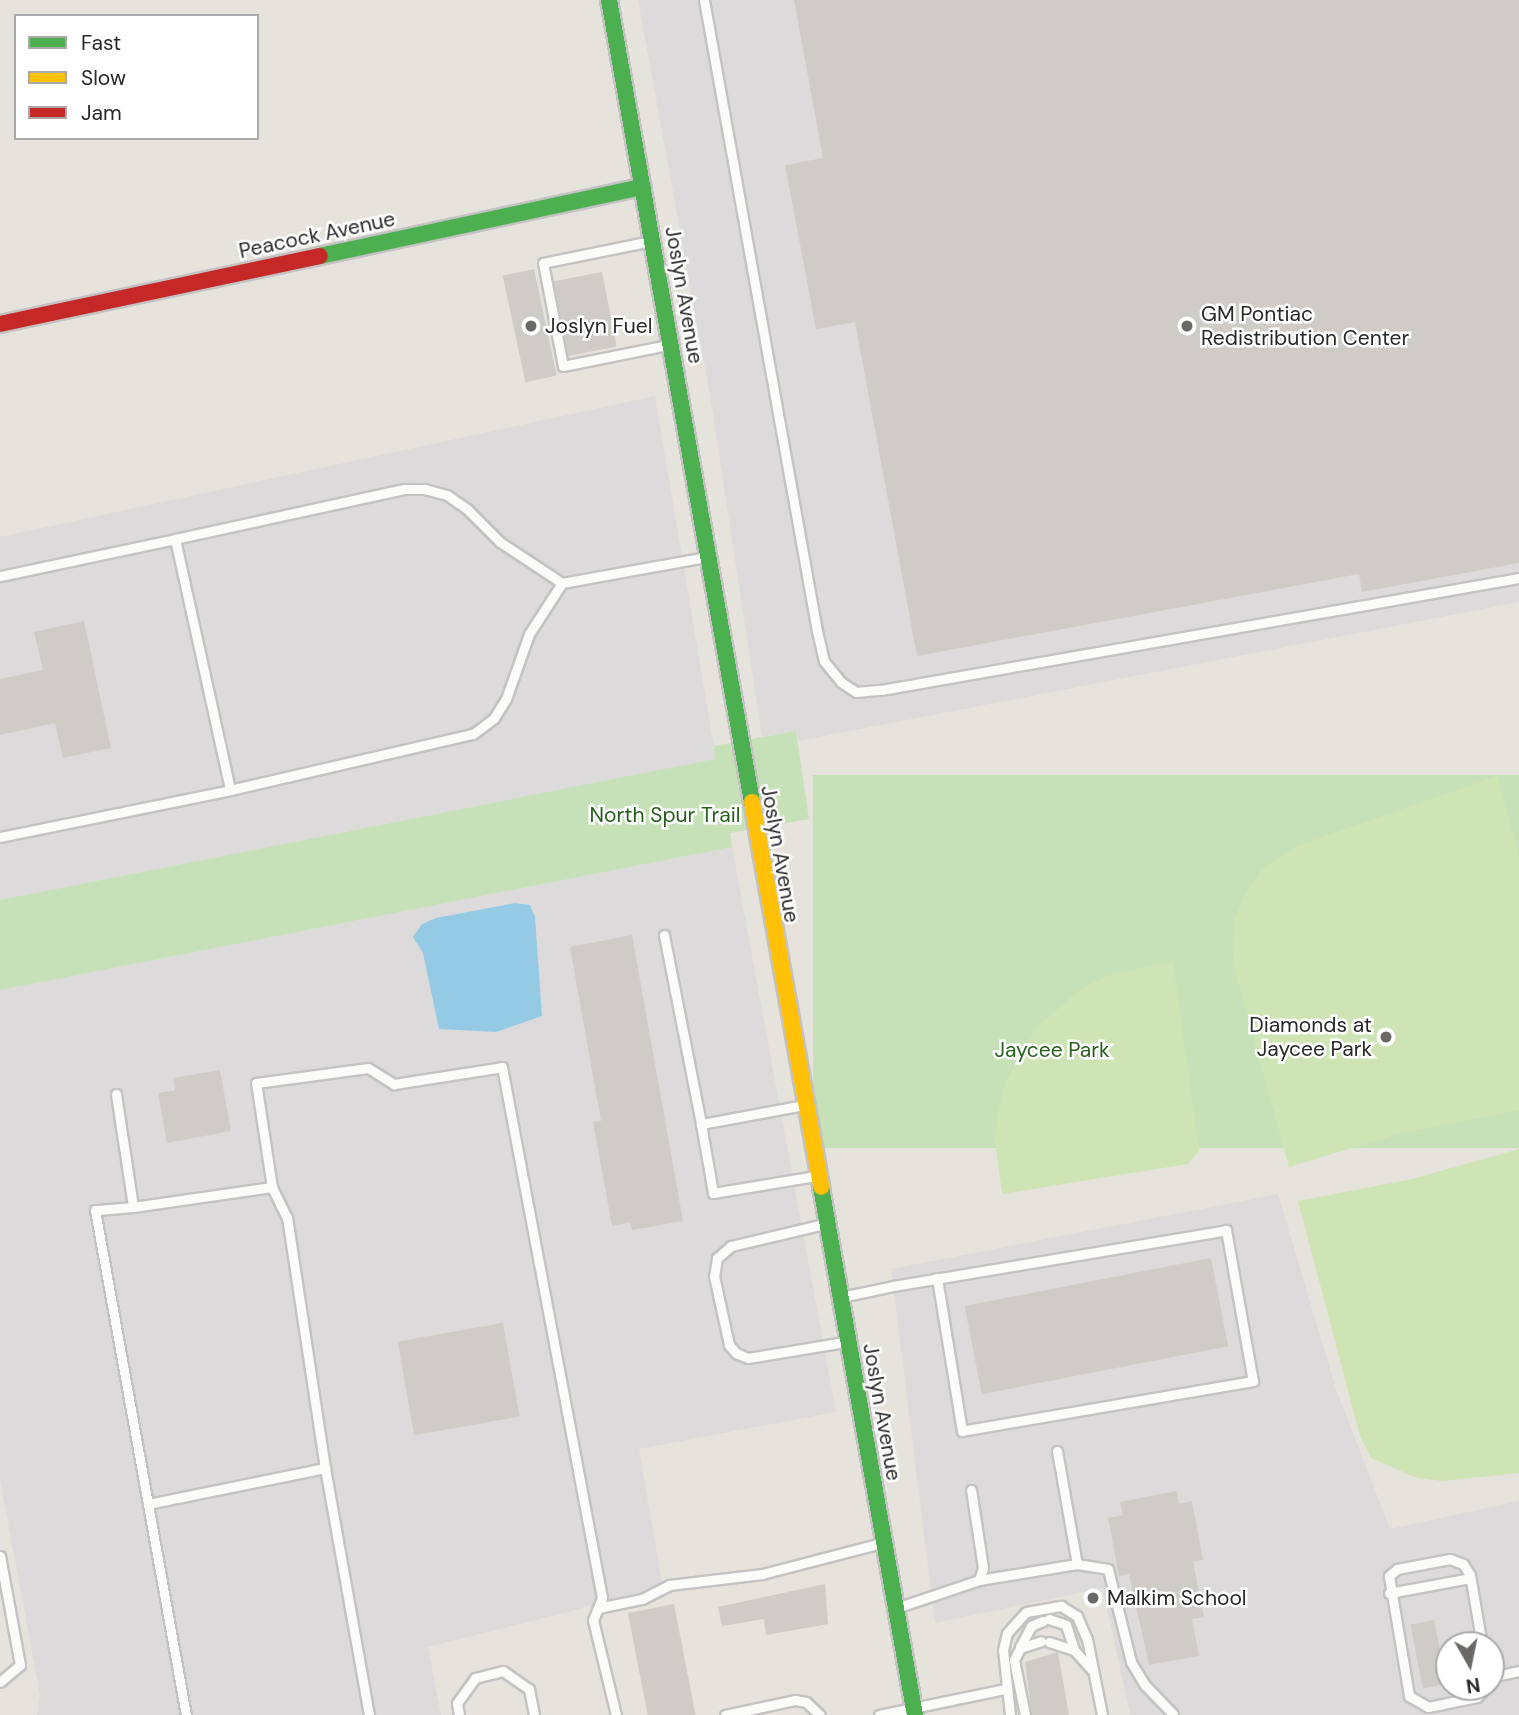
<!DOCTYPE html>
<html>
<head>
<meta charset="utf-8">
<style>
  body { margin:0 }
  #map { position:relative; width:1519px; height:1715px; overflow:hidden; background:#e6e3dc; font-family:"DM Sans",sans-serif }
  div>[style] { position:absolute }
  .industrial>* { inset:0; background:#dddadb }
  .green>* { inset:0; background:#c6e0b7; transform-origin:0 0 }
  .pitch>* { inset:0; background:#cfe4b4 }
  .water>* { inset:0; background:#94cae4 }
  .building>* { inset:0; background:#cfccc8; transform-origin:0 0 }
  .roads { filter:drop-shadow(2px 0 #c4c2c2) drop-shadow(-2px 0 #c4c2c2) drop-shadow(0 2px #c4c2c2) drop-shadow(0 -2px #c4c2c2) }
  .lane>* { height:9px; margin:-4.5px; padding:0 4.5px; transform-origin:4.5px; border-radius:4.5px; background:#fbfbfa }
  .fast>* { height:16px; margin:-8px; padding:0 8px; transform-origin:8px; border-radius:8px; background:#4caf50 }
  .slow>* { height:16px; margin:-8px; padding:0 8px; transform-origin:8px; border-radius:8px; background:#ffc107 }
  .jam>* { height:16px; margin:-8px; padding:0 8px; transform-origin:8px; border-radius:8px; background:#c62828 }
  .dots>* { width:19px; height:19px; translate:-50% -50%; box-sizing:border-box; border:4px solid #fff; border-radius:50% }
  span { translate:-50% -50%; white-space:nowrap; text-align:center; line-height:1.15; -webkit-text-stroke:5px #fff; paint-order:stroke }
  .street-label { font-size:21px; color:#272727 }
  .poi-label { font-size:21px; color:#272727 }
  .left { translate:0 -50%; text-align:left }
  .right { translate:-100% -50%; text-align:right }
  .park-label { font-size:21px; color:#265f1d }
  .legend { position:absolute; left:14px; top:14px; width:245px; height:126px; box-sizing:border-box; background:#fff; border:2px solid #a9a9a9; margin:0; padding:9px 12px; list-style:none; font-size:21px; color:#272727 }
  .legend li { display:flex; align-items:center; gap:14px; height:35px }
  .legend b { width:35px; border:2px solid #a9a9a9 }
  .north { position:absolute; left:1435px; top:1631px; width:70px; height:70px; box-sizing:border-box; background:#fff; border:2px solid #a9a9a9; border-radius:50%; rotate:171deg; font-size:19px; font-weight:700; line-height:28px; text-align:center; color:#272727 }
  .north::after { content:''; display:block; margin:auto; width:24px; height:32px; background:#6a6966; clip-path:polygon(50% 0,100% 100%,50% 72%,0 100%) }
</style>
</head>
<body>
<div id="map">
  <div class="industrial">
    <div style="clip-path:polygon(638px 0,1519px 0,1519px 602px,798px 741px,796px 731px,762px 737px,710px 395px)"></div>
    <div style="clip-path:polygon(655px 396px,716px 759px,0 900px,0 537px)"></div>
    <div style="clip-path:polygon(732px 847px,836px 1412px,639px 1449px,663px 1588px,428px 1647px,441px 1715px,37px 1715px,40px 1695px,0 1480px,0 990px)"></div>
    <div style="clip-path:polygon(evenodd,1278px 1194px,1336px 1389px,1390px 1529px,1519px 1501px,1519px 1715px,1130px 1715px,1103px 1588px,935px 1623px,891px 1269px,1278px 1194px,1449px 1645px,1491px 1645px,1491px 1687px,1449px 1687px,1449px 1645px)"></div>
  </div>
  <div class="green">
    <div style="clip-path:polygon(796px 731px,809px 819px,730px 833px,732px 847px,0 990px,0 900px,715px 759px,714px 746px)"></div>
    <div style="left:1519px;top:775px;width:373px;height:706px;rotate:90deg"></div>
  </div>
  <div class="pitch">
    <div style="clip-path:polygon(1497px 776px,1519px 856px,1519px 1110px,1398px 1134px,1289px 1167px,1233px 963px,1234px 921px,1244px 897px,1262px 869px,1297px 846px)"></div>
    <div style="clip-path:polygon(1173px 962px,1199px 1151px,1188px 1164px,1002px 1194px,995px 1140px,998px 1110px,1006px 1081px,1037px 1027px,1081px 989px,1109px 975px)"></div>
    <div style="clip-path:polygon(1519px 1149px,1519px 1473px,1442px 1481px,1417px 1478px,1371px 1458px,1360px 1436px,1298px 1201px,1412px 1179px)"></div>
  </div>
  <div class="water">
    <div style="clip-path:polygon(515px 903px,530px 905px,535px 917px,542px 1016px,496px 1032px,439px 1029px,423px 953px,413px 937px,422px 924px,436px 918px)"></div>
  </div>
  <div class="building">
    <div style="clip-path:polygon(794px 0,1519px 0,1519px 563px,1362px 592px,1359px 574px,917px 656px,855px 322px,816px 329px,785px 165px,823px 158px)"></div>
    <div style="left:534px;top:269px;width:109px;height:32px;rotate:78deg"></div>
    <div style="left:602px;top:272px;width:76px;height:49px;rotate:79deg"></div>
    <div style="clip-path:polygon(84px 621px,111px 748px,63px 758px,55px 723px,0 735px,0 679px,43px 670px,34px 632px)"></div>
    <div style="clip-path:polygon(632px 935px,683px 1221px,632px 1230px,630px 1222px,612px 1226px,593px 1122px,601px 1121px,570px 947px)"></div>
    <div style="clip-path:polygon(220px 1070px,231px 1131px,167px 1143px,158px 1093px,175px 1090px,173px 1078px)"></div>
    <div style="left:1211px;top:1258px;width:90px;height:251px;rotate:79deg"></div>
    <div style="left:503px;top:1323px;width:95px;height:107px;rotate:80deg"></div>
    <div style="clip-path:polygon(1177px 1491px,1179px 1504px,1192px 1501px,1203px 1560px,1193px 1562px,1204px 1617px,1192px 1619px,1199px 1656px,1149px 1665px,1129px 1574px,1119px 1576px,1108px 1518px,1123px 1515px,1120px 1502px)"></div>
    <div style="clip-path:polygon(825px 1584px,828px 1624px,766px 1635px,764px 1619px,722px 1626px,718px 1607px)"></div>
    <div style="left:674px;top:1604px;width:113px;height:47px;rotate:79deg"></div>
    <div style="left:1434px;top:1620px;width:65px;height:24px;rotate:79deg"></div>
    <div style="clip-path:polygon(1058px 1652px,1069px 1715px,1032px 1715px,1025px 1662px)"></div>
  </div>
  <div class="roads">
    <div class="lane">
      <div style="left:704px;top:0;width:641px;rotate:79.85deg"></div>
      <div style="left:817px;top:631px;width:31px;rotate:77deg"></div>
      <div style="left:824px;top:661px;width:27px;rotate:51deg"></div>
      <div style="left:841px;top:682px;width:18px;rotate:34deg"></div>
      <div style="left:856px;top:692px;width:25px;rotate:-5deg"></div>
      <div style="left:881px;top:690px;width:648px;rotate:-9.96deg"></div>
      <div style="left:651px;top:241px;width:110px;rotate:168.5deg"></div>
      <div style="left:543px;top:263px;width:105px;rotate:79deg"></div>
      <div style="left:563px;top:366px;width:106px;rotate:-11.4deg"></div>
      <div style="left:0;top:576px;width:179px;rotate:-11.9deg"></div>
      <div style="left:562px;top:583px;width:74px;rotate:-146.5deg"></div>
      <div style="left:500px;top:542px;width:47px;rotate:-135deg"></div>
      <div style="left:467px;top:509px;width:24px;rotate:-145deg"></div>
      <div style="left:447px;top:495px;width:24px;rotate:-165deg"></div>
      <div style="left:424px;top:489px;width:20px;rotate:180deg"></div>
      <div style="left:404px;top:489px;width:234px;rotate:167.7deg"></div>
      <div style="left:175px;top:539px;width:257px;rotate:77.6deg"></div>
      <div style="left:230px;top:790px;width:249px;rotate:-13deg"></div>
      <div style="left:473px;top:734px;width:26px;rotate:-37deg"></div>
      <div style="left:494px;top:718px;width:22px;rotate:-58deg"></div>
      <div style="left:506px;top:699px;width:69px;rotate:-70.5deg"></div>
      <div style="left:529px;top:634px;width:61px;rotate:-57.1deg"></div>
      <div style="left:562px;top:583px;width:147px;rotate:-10.2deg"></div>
      <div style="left:0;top:837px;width:235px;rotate:-11.5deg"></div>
      <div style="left:664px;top:935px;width:193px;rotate:78.9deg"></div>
      <div style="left:116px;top:1094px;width:114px;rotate:81.4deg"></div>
      <div style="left:133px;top:1207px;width:140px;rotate:-8.2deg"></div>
      <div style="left:272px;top:1187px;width:105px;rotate:-98.7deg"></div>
      <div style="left:256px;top:1083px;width:113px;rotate:-7.6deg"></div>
      <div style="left:368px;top:1068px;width:31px;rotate:32deg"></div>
      <div style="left:394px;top:1084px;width:109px;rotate:-8.9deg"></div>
      <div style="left:502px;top:1067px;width:540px;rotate:79.33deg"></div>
      <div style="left:602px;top:1598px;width:24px;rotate:112deg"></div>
      <div style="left:593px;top:1620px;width:98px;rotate:76.4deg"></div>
      <div style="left:804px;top:1105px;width:105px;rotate:169.5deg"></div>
      <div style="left:701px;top:1124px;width:70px;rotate:80.1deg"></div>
      <div style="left:713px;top:1193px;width:104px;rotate:-9.4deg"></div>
      <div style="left:133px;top:1207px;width:38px;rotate:175deg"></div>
      <div style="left:95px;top:1210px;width:513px;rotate:79.79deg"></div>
      <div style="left:824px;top:1224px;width:96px;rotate:166.7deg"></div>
      <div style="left:731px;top:1246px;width:18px;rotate:139deg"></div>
      <div style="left:717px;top:1258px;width:18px;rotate:99deg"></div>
      <div style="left:714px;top:1276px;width:71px;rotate:77.7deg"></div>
      <div style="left:729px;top:1345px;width:11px;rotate:49deg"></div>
      <div style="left:736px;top:1353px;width:13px;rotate:23deg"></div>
      <div style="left:748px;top:1358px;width:98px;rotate:-9.4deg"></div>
      <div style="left:841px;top:1297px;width:53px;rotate:-11.9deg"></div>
      <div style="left:893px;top:1286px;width:338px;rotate:-9.5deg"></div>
      <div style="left:1226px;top:1230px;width:153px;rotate:79.9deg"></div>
      <div style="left:1253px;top:1381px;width:295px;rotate:170.3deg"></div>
      <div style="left:962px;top:1431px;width:155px;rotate:-99.3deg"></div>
      <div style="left:1057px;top:1451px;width:115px;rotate:80deg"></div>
      <div style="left:325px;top:1468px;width:251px;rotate:79.9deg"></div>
      <div style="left:148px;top:1504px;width:181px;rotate:-11.5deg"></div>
      <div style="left:325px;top:1468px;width:253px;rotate:-98.6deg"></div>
      <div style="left:287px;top:1218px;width:34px;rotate:-116deg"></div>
      <div style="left:0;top:1556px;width:111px;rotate:79.6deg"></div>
      <div style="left:20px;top:1665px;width:26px;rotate:140deg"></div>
      <div style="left:979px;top:1580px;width:99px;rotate:-9.3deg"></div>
      <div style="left:1077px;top:1564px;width:31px;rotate:9deg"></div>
      <div style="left:1108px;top:1569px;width:96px;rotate:76.1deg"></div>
      <div style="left:1131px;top:1662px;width:27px;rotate:59deg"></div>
      <div style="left:1145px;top:1685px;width:40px;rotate:46deg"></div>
      <div style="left:1389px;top:1593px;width:82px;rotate:-10.5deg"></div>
      <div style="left:899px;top:1607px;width:84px;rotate:-18.6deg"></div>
      <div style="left:979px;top:1580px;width:13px;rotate:-72deg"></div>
      <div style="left:983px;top:1568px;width:79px;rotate:-98.7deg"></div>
      <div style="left:598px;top:1608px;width:45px;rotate:-11.6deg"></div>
      <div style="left:642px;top:1599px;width:30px;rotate:-27deg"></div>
      <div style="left:669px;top:1585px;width:94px;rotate:-6.7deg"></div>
      <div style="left:762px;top:1574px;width:124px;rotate:-14.5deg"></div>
      <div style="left:1049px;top:1619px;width:18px;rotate:19deg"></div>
      <div style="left:1066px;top:1625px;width:26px;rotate:72deg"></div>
      <div style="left:1049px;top:1642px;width:26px;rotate:18deg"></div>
      <div style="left:1074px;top:1650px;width:27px;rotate:48deg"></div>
      <div style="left:1482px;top:1645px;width:71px;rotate:-99.7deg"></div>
      <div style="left:1470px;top:1575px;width:13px;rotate:-122deg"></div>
      <div style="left:1463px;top:1564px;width:14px;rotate:-159deg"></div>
      <div style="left:1450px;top:1559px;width:54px;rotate:169.3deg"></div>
      <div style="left:1397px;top:1569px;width:11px;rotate:139deg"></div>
      <div style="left:1389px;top:1576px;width:122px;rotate:80.5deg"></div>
      <div style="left:1409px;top:1696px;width:22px;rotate:30deg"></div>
      <div style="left:1428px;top:1707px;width:50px;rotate:-11.5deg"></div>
      <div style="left:1477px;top:1697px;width:13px;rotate:-48deg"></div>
      <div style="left:1020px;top:1647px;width:24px;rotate:-62deg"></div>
      <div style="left:1031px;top:1626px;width:13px;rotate:-23deg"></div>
      <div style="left:1491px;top:1677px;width:29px;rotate:-12deg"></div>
      <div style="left:459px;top:1715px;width:12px;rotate:-99deg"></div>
      <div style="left:457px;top:1703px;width:31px;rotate:-54deg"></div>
      <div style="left:475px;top:1678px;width:29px;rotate:-14deg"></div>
      <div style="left:503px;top:1671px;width:32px;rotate:35deg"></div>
      <div style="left:529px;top:1689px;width:26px;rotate:79deg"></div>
      <div style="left:725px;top:1715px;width:72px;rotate:-12.1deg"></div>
      <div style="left:795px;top:1700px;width:11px;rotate:10deg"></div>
      <div style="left:806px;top:1702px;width:19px;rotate:43deg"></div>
      <div style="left:879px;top:1715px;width:129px;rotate:-11.7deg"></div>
      <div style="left:1010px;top:1715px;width:65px;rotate:-96.1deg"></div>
      <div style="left:1003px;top:1650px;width:17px;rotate:-77deg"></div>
      <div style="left:1007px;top:1633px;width:28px;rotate:-48deg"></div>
      <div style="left:1026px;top:1612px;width:36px;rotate:-10deg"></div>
      <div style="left:1061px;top:1606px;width:19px;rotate:32deg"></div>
      <div style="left:1077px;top:1616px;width:25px;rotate:67deg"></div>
      <div style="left:1087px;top:1639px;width:77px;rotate:78.8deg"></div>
      <div style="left:1025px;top:1715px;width:56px;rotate:-101.3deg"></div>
      <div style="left:1014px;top:1660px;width:13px;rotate:-63deg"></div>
      <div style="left:1020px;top:1648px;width:22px;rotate:-18deg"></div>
    </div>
    <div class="fast">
      <div style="left:609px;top:0;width:815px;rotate:79.89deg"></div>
      <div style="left:320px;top:256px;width:330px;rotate:-12.1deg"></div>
      <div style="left:821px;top:1187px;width:536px;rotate:79.91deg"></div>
    </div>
    <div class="slow">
      <div style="left:752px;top:802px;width:391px;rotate:79.8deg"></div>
    </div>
    <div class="jam">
      <div style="left:0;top:324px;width:327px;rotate:-12deg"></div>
    </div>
  </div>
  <div class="dots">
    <div style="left:531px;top:326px;background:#6a6966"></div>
    <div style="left:1187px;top:326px;background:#6a6966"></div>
    <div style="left:1386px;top:1037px;background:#6a6966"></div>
    <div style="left:1093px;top:1598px;background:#6a6966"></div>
  </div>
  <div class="street-label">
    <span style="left:317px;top:235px;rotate:-12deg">Peacock Avenue</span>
    <span style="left:684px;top:295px;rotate:80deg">Joslyn Avenue</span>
    <span style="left:780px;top:854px;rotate:80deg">Joslyn Avenue</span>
    <span style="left:882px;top:1412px;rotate:80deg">Joslyn Avenue</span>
  </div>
  <div class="poi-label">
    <span class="left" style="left:1201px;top:326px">GM Pontiac<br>Redistribution Center</span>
    <span class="left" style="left:545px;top:326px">Joslyn Fuel</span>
    <span class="right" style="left:1372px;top:1037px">Diamonds at<br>Jaycee Park</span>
    <span class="left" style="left:1107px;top:1598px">Malkim School</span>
  </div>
  <div class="park-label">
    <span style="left:665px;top:815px">North Spur Trail</span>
    <span style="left:1052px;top:1050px">Jaycee Park</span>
  </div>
  <ul class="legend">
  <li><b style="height:9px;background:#4caf50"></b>Fast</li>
  <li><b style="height:9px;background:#ffc107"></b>Slow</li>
  <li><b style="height:9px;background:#c62828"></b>Jam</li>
  </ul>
  <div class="north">N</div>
</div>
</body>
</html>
